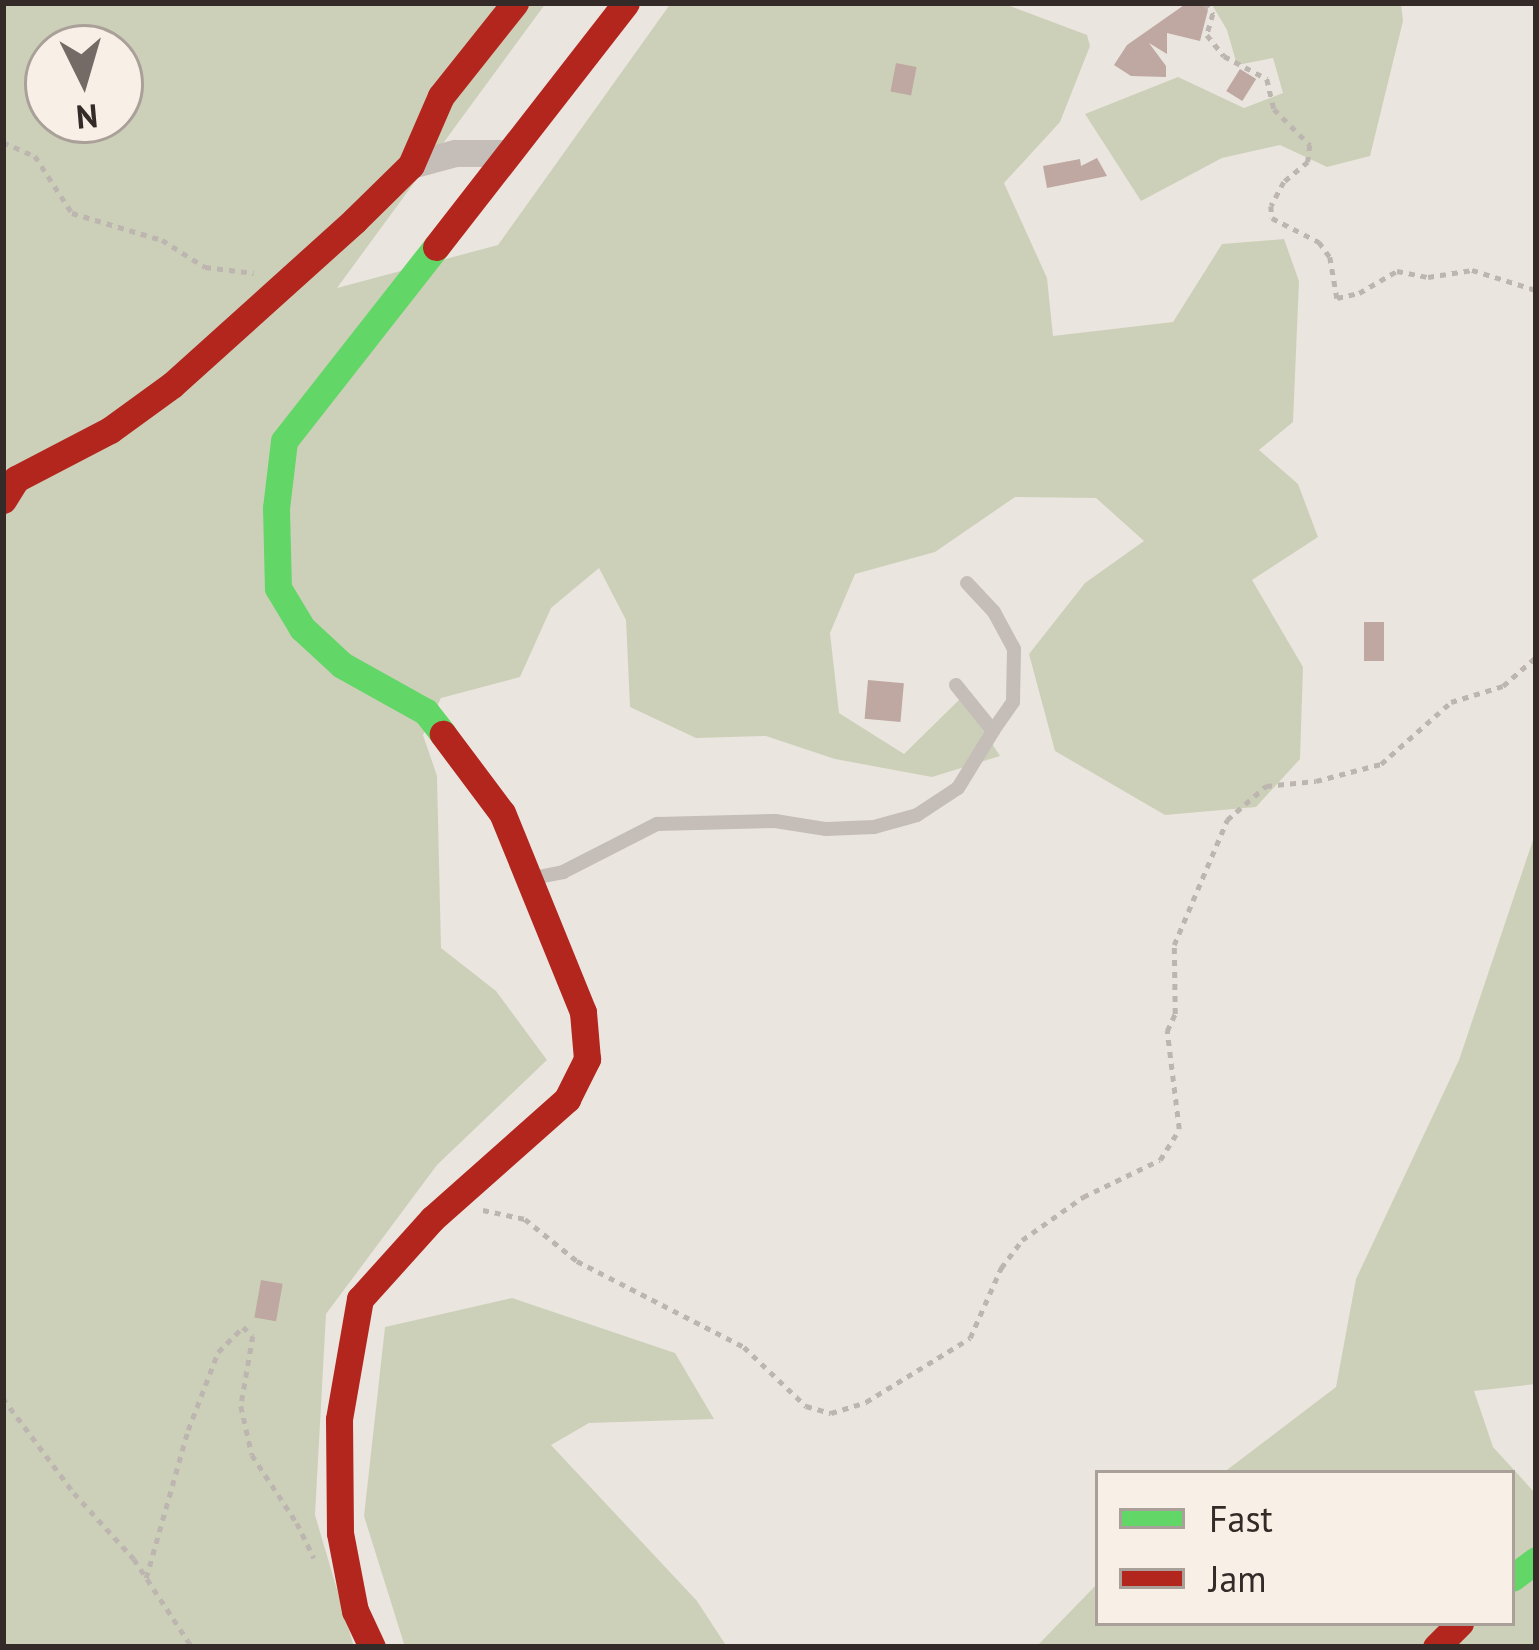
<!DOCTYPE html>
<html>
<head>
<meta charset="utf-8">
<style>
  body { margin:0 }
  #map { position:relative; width:1539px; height:1650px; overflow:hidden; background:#ebe5df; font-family:"PT Sans",sans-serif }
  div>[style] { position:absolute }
  .green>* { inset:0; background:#cdd0b9 }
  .building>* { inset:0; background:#bea8a1; transform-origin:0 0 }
  .path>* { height:4.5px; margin-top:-2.25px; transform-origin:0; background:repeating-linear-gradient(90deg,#bdb5b0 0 6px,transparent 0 12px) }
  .lane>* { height:14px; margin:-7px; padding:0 7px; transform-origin:7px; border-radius:7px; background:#c4bdb8 }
  .street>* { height:27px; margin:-13.5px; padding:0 13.5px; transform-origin:13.5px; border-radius:13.5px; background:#c4bdb8 }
  .fast>* { height:27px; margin:-13.5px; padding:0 13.5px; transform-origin:13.5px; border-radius:13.5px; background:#63d668 }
  .jam>* { height:27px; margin:-13.5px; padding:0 13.5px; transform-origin:13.5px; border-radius:13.5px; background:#b3261e }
  span { translate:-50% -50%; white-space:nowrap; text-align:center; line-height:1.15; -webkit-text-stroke:9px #f8efe6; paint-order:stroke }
  .frame { position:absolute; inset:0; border:6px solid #342a27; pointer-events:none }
  .legend { position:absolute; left:1095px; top:1470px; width:420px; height:156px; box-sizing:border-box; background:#f8efe6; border:3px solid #aaa09a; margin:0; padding:15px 21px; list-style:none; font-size:36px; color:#342a27 }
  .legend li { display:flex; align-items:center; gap:24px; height:60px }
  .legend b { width:60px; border:3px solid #aaa09a }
  .north { position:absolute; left:24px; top:24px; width:120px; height:120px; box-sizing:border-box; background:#f8efe6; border:3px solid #aaa09a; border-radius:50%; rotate:175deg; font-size:33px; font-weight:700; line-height:48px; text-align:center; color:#342a27 }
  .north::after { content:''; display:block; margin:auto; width:42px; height:54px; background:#746b67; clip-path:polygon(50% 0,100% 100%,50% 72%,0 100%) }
</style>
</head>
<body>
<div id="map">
  <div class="green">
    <div style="clip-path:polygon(evenodd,3px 3px,546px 3px,337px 288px,498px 245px,671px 3px,1002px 3px,1087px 35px,1090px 46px,1060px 122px,1004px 183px,1047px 278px,1053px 336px,1173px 322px,1222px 244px,1284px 239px,1299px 281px,1293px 422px,1259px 450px,1298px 484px,1318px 537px,1252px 580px,1303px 667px,1300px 759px,1256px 807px,1165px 815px,1055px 751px,1029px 654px,1085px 583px,1144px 541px,1096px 498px,1015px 497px,935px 552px,855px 574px,830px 633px,839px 713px,904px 754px,962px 697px,1000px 756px,932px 777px,835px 759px,766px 736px,696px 738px,630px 707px,626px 620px,599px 568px,551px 608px,520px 677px,441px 698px,423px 735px,437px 776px,441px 948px,496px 991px,547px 1060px,437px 1165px,326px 1314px,315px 1515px,354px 1647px,3px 1647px,3px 3px,48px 48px,120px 48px,120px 120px,48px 120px,48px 48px)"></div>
    <div style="clip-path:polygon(1211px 3px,1401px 3px,1403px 21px,1370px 156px,1327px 167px,1280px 145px,1222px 158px,1141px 201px,1085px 114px,1178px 77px,1244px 108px,1283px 93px,1273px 58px,1237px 65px,1227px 30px)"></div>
    <div style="clip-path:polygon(1536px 831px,1536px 1384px,1474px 1391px,1493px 1447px,1536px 1494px,1536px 1647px,1036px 1647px,1098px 1583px,1098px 1623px,1512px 1623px,1512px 1473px,1223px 1473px,1336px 1387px,1356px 1279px,1459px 1060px)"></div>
    <div style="clip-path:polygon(512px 1298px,675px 1353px,714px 1419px,589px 1423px,551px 1445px,697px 1601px,727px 1647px,405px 1647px,364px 1516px,385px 1327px)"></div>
  </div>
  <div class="building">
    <div style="clip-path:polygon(1187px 3px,1202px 3px,1208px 10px,1200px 41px,1167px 33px,1167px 54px,1149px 43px,1166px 66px,1166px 77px,1131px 76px,1114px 65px,1127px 45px)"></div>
    <div style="left:896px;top:63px;width:21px;height:29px;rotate:11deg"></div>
    <div style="left:1240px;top:69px;width:19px;height:26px;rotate:32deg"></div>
    <div style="clip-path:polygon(1097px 158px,1107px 176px,1047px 188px,1043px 166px,1080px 159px,1081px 166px)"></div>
    <div style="left:1364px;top:622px;width:20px;height:39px"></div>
    <div style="left:868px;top:680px;width:36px;height:39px;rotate:5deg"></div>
    <div style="left:261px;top:1280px;width:22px;height:38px;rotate:10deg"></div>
  </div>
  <div class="path">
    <div style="left:1205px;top:3px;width:14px;rotate:54deg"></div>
    <div style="left:1213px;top:14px;width:22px;rotate:106deg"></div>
    <div style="left:1207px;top:35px;width:27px;rotate:51deg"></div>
    <div style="left:1224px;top:56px;width:49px;rotate:28.1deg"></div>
    <div style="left:1267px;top:79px;width:31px;rotate:77deg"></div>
    <div style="left:1274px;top:109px;width:51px;rotate:45deg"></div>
    <div style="left:1310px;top:145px;width:17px;rotate:97deg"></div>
    <div style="left:1308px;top:162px;width:31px;rotate:140deg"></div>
    <div style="left:1284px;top:182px;width:27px;rotate:118deg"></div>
    <div style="left:1271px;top:206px;width:12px;rotate:85deg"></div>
    <div style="left:1272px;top:218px;width:53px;rotate:27.1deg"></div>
    <div style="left:1319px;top:242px;width:19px;rotate:54deg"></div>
    <div style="left:1330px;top:257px;width:42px;rotate:80.3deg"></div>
    <div style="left:1337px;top:298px;width:23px;rotate:-13deg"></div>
    <div style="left:1359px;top:293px;width:44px;rotate:-30.1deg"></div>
    <div style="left:1397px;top:271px;width:32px;rotate:11deg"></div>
    <div style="left:1428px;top:277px;width:45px;rotate:-9deg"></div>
    <div style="left:1472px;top:270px;width:67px;rotate:17.4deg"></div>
    <div style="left:3px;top:142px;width:35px;rotate:24deg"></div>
    <div style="left:35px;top:156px;width:68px;rotate:57deg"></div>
    <div style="left:72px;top:213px;width:94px;rotate:16.7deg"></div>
    <div style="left:162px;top:240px;width:51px;rotate:32.1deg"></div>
    <div style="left:205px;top:267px;width:49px;rotate:7deg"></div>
    <div style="left:483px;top:1210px;width:43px;rotate:12.1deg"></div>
    <div style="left:525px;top:1219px;width:67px;rotate:38.9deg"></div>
    <div style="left:577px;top:1261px;width:188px;rotate:27.2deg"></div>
    <div style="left:744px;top:1347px;width:86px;rotate:43.6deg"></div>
    <div style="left:806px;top:1406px;width:26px;rotate:16deg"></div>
    <div style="left:831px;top:1413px;width:37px;rotate:-17deg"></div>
    <div style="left:866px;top:1402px;width:122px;rotate:-31.6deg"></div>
    <div style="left:970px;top:1338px;width:77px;rotate:-66.1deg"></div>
    <div style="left:1001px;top:1268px;width:35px;rotate:-53deg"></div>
    <div style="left:1022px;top:1240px;width:75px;rotate:-35.2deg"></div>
    <div style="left:1083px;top:1197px;width:85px;rotate:-25.7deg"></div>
    <div style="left:1160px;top:1160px;width:36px;rotate:-58deg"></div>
    <div style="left:1179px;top:1129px;width:99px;rotate:-97deg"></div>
    <div style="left:1167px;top:1031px;width:19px;rotate:-65deg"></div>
    <div style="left:1175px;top:1014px;width:69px;rotate:-90.8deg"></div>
    <div style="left:1174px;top:945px;width:136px;rotate:-67deg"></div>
    <div style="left:1227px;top:820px;width:52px;rotate:-41.1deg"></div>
    <div style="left:1266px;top:786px;width:50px;rotate:-5.7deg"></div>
    <div style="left:1316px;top:781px;width:67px;rotate:-14.7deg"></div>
    <div style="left:1381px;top:764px;width:94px;rotate:-41.5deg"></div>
    <div style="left:1451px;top:702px;width:54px;rotate:-17.1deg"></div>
    <div style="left:1503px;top:686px;width:44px;rotate:-41.3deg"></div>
    <div style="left:3px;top:1398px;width:119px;rotate:53.2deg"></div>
    <div style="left:74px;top:1493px;width:89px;rotate:47.7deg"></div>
    <div style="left:134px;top:1559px;width:105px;rotate:56.6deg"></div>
    <div style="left:146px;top:1578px;width:154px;rotate:-74.2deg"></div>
    <div style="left:188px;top:1430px;width:84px;rotate:-69deg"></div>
    <div style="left:218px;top:1352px;width:35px;rotate:-45deg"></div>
    <div style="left:243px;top:1327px;width:13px;rotate:42deg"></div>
    <div style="left:253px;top:1336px;width:71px;rotate:99.7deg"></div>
    <div style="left:241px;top:1406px;width:50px;rotate:77.3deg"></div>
    <div style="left:252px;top:1455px;width:82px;rotate:56.5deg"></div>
    <div style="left:297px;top:1523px;width:39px;rotate:64deg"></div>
  </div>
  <div class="lane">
    <div style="left:967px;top:583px;width:40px;rotate:47deg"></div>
    <div style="left:994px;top:612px;width:42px;rotate:61.6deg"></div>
    <div style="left:1014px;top:649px;width:53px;rotate:91.1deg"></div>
    <div style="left:1013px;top:702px;width:35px;rotate:125deg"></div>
    <div style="left:533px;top:878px;width:31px;rotate:-11deg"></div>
    <div style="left:563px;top:872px;width:106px;rotate:-27.1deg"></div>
    <div style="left:657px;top:824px;width:118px;rotate:-1.5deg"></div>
    <div style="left:775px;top:821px;width:52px;rotate:8.9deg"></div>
    <div style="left:826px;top:829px;width:48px;rotate:-2.4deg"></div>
    <div style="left:874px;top:827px;width:45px;rotate:-15.6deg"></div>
    <div style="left:917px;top:815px;width:49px;rotate:-33.4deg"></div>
    <div style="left:958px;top:788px;width:67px;rotate:-58.4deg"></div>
    <div style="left:993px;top:731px;width:59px;rotate:-128.8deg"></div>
  </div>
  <div class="street">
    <div style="left:411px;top:165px;width:46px;rotate:-15.3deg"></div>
    <div style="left:455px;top:153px;width:51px"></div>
  </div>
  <div class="fast">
    <div style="left:436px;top:247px;width:246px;rotate:128.1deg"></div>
    <div style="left:284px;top:441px;width:67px;rotate:96.8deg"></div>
    <div style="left:276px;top:508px;width:80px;rotate:88.6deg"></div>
    <div style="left:278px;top:588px;width:47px;rotate:59deg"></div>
    <div style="left:302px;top:628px;width:54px;rotate:42.8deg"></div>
    <div style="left:342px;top:665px;width:96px;rotate:29.2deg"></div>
    <div style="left:426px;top:712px;width:28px;rotate:52deg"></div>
    <div style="left:1512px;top:1578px;width:30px;rotate:-37deg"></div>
  </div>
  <div class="jam">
    <div style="left:436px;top:247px;width:309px;rotate:-52.1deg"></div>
    <div style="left:3px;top:500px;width:25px;rotate:-58deg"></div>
    <div style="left:16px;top:479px;width:106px;rotate:-27.5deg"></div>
    <div style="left:110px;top:430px;width:77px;rotate:-36deg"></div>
    <div style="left:172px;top:385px;width:246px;rotate:-42deg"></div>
    <div style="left:355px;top:220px;width:78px;rotate:-44.5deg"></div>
    <div style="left:411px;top:165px;width:75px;rotate:-66.5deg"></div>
    <div style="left:441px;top:96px;width:119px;rotate:-51.5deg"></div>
    <div style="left:372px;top:1647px;width:40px;rotate:-115deg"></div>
    <div style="left:355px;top:1611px;width:79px;rotate:-100.9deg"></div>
    <div style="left:340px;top:1533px;width:114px;rotate:-90.5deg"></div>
    <div style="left:339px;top:1419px;width:122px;rotate:-80.1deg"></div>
    <div style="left:360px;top:1299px;width:108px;rotate:-48deg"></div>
    <div style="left:432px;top:1219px;width:181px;rotate:-41.6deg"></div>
    <div style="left:567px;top:1099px;width:45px;rotate:-63.4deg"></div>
    <div style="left:587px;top:1059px;width:47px;rotate:-94.9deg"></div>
    <div style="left:583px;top:1012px;width:215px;rotate:-112.1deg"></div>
    <div style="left:502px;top:813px;width:99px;rotate:-126.8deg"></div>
    <div style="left:1436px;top:1647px;width:34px;rotate:-45deg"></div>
  </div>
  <div class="frame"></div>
  <ul class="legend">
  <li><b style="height:15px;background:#63d668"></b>Fast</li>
  <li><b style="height:15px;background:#b3261e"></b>Jam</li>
  </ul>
  <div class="north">N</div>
</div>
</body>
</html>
